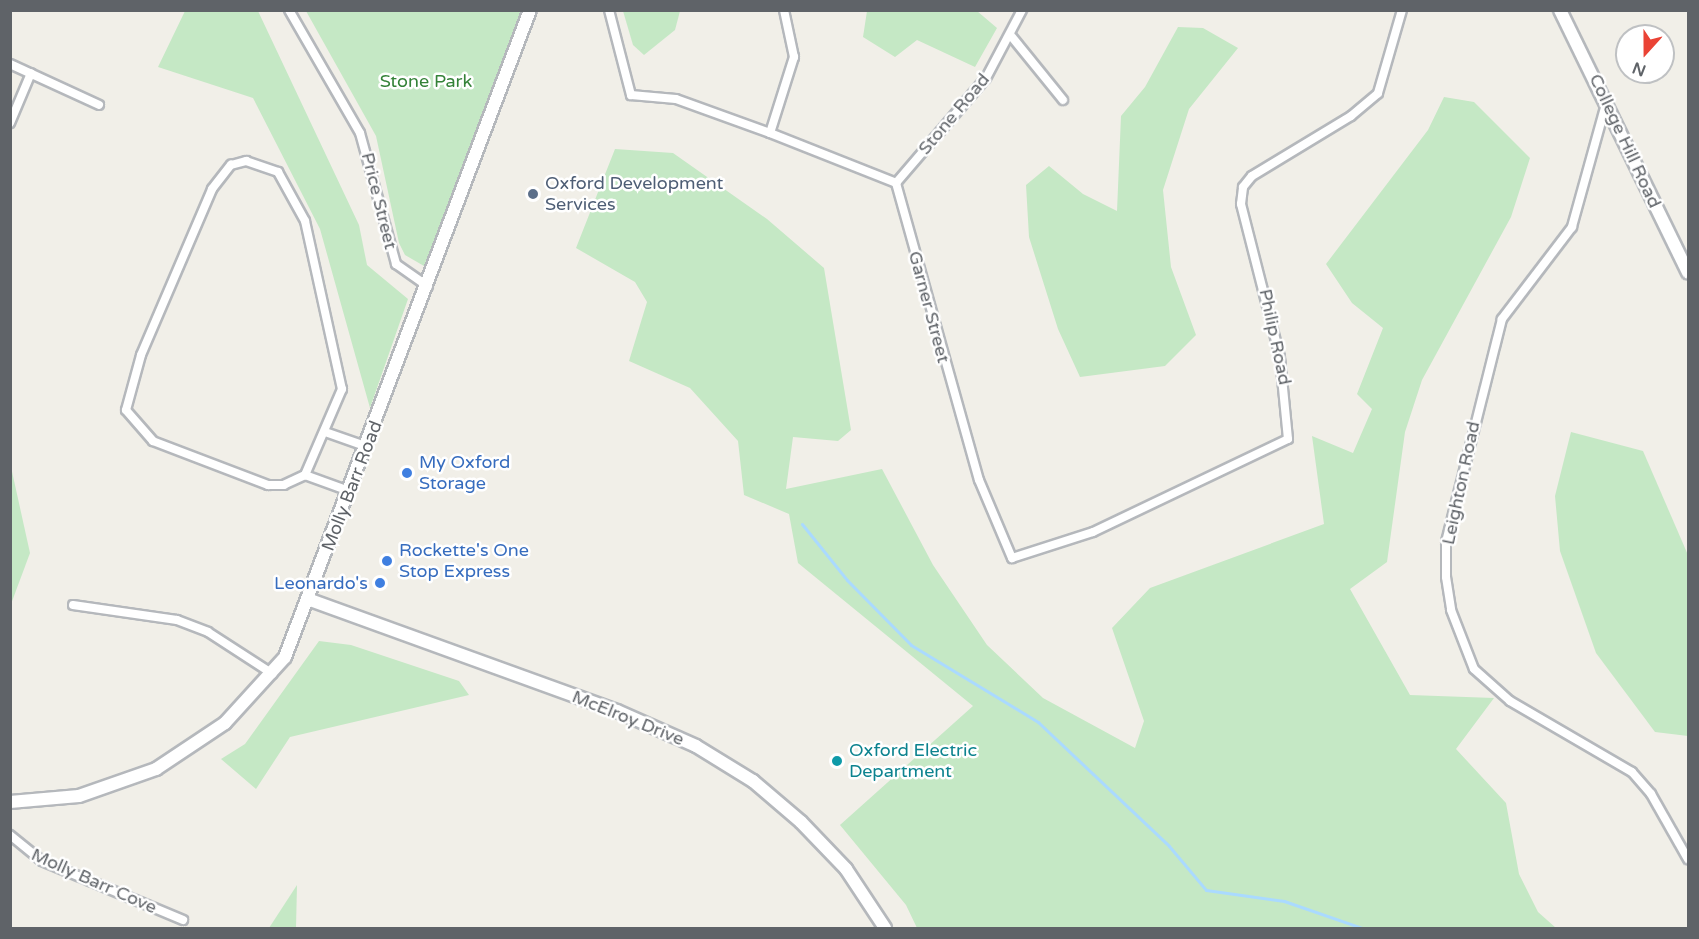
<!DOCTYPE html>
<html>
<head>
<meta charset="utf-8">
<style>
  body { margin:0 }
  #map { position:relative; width:1699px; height:939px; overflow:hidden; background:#f1efe8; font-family:"Varela Round",sans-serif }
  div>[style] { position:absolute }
  .green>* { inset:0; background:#c5e8c5 }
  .stream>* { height:3px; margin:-1.5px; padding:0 1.5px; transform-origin:1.5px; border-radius:1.5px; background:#aadaff }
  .roads { filter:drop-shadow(2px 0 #b5b8bc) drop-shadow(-2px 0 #b5b8bc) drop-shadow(0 2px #b5b8bc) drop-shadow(0 -2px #b5b8bc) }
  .street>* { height:8px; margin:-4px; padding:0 4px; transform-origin:4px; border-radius:4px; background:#fff }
  .secondary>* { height:12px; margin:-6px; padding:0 6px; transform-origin:6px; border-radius:6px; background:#fff }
  .dots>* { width:16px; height:16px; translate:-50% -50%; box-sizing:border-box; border:3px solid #fff; border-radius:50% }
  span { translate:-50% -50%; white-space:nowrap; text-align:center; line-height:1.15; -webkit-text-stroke:5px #fff; paint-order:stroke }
  .park-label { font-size:18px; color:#348238 }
  .street-label { font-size:18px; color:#5f6368 }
  .service-label { font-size:18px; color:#4e5e75 }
  .left { translate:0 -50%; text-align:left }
  .shop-label { font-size:18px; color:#366cbe }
  .right { translate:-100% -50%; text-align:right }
  .culture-label { font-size:18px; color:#0d838f }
  .frame { position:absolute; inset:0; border:12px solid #5f6368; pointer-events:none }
  .north { position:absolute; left:1615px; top:24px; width:60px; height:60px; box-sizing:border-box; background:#fff; border:2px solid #bfc1c3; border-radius:50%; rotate:201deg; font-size:16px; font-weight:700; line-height:24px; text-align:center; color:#5f6368 }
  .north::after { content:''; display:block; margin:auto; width:21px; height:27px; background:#ea4335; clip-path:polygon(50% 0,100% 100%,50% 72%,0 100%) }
</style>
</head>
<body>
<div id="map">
  <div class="green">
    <div style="clip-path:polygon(185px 11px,258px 11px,359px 225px,367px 265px,408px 299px,370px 408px,320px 229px,253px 98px,158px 67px)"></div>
    <div style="clip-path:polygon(306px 11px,529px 11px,424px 266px,405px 255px,399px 243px,376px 136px)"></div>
    <div style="clip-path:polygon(623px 11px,623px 10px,680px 11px,675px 30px,644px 55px,633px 45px)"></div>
    <div style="clip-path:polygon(867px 11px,977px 11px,997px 28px,975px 67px,917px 40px,895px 57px,863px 37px)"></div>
    <div style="clip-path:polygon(1178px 27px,1203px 28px,1238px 48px,1189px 109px,1163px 190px,1171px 267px,1196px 335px,1165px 366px,1080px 377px,1058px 329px,1029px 237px,1026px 185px,1049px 166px,1083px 194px,1117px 211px,1121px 116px,1145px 87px)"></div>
    <div style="clip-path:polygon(1444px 97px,1474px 102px,1530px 158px,1511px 217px,1422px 380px,1405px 432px,1387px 562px,1350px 589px,1410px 695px,1494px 698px,1456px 749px,1506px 803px,1519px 874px,1538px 912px,1556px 928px,917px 928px,906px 905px,840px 825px,973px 706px,798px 563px,789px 514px,744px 495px,738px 441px,690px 388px,629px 361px,647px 302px,635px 282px,576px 248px,615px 149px,673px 153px,767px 219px,824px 268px,851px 430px,838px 441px,793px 437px,786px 489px,882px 469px,933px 565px,987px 645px,1043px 698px,1135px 748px,1144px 721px,1112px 628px,1150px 588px,1324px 524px,1312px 436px,1353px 453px,1372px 409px,1357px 394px,1383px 328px,1352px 303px,1326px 264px,1428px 130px)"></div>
    <div style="clip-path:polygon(1571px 432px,1643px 451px,1688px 555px,1688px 736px,1655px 732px,1596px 653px,1560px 551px,1555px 496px)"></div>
    <div style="clip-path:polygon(11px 467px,30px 553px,11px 604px)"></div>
    <div style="clip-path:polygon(319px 641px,351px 645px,459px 681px,469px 695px,290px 737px,256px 789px,221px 759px,245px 744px)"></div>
    <div style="clip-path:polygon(297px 885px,296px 928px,269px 928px)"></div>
  </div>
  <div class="stream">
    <div style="left:802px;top:524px;width:72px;rotate:51.2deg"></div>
    <div style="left:847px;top:580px;width:91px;rotate:45.4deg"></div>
    <div style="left:911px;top:645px;width:149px;rotate:31.2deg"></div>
    <div style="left:1038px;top:722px;width:180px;rotate:43.4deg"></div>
    <div style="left:1169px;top:846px;width:57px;rotate:49.9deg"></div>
    <div style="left:1206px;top:890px;width:79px;rotate:8deg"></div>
    <div style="left:1284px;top:901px;width:83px;rotate:19.1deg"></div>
  </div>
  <div class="roads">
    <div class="street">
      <div style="left:289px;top:10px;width:142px;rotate:60deg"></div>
      <div style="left:360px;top:133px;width:136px;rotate:74.6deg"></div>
      <div style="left:396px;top:264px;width:39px;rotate:35deg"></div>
      <div style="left:609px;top:10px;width:88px;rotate:75.5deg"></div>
      <div style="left:631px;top:95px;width:45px;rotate:5.1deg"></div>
      <div style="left:676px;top:99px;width:100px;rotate:19.9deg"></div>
      <div style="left:770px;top:133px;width:80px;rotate:-72.5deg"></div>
      <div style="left:794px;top:57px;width:48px;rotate:-102deg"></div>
      <div style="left:1012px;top:37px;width:81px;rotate:51deg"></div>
      <div style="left:10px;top:64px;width:98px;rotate:24.7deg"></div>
      <div style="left:1606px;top:104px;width:128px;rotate:105.5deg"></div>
      <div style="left:1572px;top:227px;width:116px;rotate:127.3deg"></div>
      <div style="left:1502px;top:319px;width:230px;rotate:104.1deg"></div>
      <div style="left:1446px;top:542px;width:35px;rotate:90deg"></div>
      <div style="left:1446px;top:577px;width:33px;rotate:81deg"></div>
      <div style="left:1451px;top:610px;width:63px;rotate:68.7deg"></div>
      <div style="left:1474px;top:669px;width:48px;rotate:41.6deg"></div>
      <div style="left:1510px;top:701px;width:141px;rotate:30.2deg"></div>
      <div style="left:1632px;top:772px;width:29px;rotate:49deg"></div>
      <div style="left:1651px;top:794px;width:75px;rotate:60.4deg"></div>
      <div style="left:10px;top:123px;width:54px;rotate:-67.2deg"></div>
      <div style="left:770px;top:133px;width:136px;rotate:21.6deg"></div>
      <div style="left:896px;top:183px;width:308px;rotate:74.4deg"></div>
      <div style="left:979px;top:480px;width:85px;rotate:67.1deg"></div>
      <div style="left:1012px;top:558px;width:85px;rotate:-17.8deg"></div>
      <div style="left:1093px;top:532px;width:216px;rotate:-25.5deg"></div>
      <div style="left:1288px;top:439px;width:82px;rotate:-95.6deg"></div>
      <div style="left:1280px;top:357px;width:158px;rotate:-104.3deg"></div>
      <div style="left:1241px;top:204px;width:17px;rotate:-83deg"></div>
      <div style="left:1243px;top:187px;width:14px;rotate:-51deg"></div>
      <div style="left:1252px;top:176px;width:116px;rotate:-31.2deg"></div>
      <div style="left:1351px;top:116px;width:35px;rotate:-40deg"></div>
      <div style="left:1378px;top:93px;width:86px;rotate:-73.9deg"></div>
      <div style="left:246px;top:161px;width:34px;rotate:19deg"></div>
      <div style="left:278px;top:172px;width:56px;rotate:61.1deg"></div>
      <div style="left:305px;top:221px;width:172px;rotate:77.6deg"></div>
      <div style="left:342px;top:389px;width:94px;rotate:113.3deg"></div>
      <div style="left:305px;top:475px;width:23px;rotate:155deg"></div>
      <div style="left:284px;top:485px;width:16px;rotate:180deg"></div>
      <div style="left:268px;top:485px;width:123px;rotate:-159.1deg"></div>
      <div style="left:153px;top:441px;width:41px;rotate:-131.1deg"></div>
      <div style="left:126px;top:410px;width:57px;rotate:-74.7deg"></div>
      <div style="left:141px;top:355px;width:181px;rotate:-66.8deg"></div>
      <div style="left:212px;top:189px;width:31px;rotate:-52deg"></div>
      <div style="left:231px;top:165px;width:16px;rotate:-15deg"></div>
      <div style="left:896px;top:183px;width:138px;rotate:-49.4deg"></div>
      <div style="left:986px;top:78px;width:77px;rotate:-62.1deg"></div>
      <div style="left:328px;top:433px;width:42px;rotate:19.3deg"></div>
      <div style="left:305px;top:475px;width:47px;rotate:20deg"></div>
      <div style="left:73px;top:605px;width:105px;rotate:8.2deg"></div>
      <div style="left:177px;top:620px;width:33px;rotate:21deg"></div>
      <div style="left:208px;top:632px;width:77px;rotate:32.9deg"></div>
      <div style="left:10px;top:835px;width:41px;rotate:39.1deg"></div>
      <div style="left:42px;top:861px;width:153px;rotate:22.7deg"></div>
    </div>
    <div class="secondary">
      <div style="left:1560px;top:10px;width:292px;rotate:64deg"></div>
      <div style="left:310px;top:600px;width:326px;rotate:19.9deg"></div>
      <div style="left:617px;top:711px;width:86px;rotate:23.9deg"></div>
      <div style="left:696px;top:746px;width:67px;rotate:31.6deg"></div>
      <div style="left:753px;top:781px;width:63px;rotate:40.5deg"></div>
      <div style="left:801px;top:822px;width:65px;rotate:46.2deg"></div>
      <div style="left:846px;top:869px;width:71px;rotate:56.5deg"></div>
      <div style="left:10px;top:802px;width:69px;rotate:-5deg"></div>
      <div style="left:79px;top:796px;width:82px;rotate:-19.3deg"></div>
      <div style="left:156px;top:769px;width:83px;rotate:-33.7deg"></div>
      <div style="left:225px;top:723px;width:89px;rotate:-47.7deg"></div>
      <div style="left:285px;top:657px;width:692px;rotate:-69.26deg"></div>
    </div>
  </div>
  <div class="dots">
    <div style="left:533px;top:194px;background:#5c6f8a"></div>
    <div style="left:407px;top:473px;background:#3f7fe0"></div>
    <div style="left:387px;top:561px;background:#3f7fe0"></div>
    <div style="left:380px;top:583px;background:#3f7fe0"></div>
    <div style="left:837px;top:761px;background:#0f9aa8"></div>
  </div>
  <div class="park-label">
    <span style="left:426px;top:81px">Stone Park</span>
  </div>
  <div class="street-label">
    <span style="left:954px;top:114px;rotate:-50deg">Stone Road</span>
    <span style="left:1625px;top:141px;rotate:65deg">College Hill Road</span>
    <span style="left:379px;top:201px;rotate:76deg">Price Street</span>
    <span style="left:929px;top:307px;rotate:75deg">Garner Street</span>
    <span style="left:1275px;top:337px;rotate:78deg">Philip Road</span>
    <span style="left:1461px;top:483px;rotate:-78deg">Leighton Road</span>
    <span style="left:352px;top:486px;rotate:-69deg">Molly Barr Road</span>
    <span style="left:628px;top:718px;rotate:22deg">McElroy Drive</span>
    <span style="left:94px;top:881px;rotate:24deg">Molly Barr Cove</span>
  </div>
  <div class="service-label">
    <span class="left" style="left:545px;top:194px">Oxford Development<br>Services</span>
  </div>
  <div class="shop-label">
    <span class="left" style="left:419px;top:473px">My Oxford<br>Storage</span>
    <span class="left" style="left:399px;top:561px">Rockette's One<br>Stop Express</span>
    <span class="right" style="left:368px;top:583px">Leonardo's</span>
  </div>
  <div class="culture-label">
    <span class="left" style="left:849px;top:761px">Oxford Electric<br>Department</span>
  </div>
  <div class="frame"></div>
  <div class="north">N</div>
</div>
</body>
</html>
